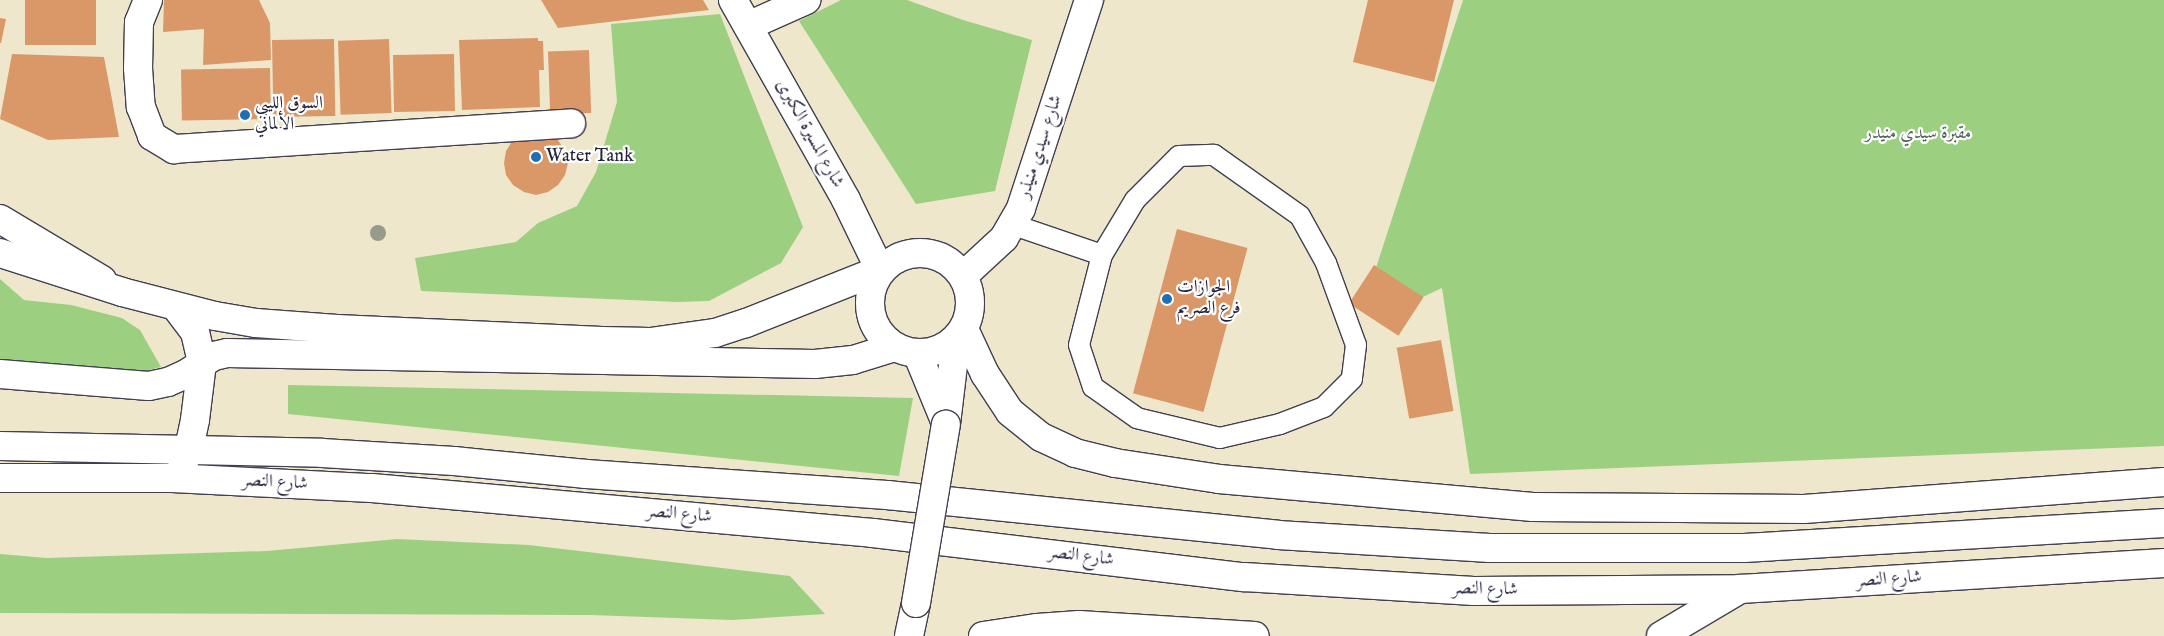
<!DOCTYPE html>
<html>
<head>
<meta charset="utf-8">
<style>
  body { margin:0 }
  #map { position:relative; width:2164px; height:636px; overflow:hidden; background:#efe7cc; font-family:"IM FELL English",Amiri,serif }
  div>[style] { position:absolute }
  .green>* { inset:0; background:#9cd080 }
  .building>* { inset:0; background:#da9869; transform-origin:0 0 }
  .roads { filter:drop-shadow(1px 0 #414051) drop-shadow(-1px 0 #414051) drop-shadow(0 1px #414051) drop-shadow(0 -1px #414051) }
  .service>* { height:20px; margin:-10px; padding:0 10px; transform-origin:10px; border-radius:10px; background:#fff }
  .minor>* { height:28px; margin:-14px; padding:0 14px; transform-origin:14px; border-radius:14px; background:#fff }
  .tertiary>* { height:28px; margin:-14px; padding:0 14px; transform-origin:14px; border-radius:14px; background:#fff }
  .tertiary>.ring { margin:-14px; padding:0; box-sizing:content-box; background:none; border:28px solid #fff; border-radius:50% }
  .trunk>* { height:28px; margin:-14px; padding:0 14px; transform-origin:14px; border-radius:14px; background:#fff }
  .bridges { filter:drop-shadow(1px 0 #414051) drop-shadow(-1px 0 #414051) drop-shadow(0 1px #414051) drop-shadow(0 -1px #414051) }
  .tertiary-bridge>* { height:28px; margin:-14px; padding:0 14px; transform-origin:14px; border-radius:14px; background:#fff }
  .trees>* { width:16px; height:16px; margin:-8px; border-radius:50%; background:#969c89 }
  .dots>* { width:14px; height:14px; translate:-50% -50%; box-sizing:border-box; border:2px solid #fff; border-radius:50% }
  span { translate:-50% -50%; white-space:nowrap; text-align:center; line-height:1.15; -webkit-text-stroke:4.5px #fff; paint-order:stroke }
  .poi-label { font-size:18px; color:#22223b }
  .left { translate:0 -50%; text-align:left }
  .street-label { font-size:18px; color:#22223b }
  .park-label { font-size:18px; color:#4d5f53 }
</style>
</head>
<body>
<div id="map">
  <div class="green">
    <div style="clip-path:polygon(841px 0,907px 0,963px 20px,1032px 40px,995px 191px,916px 204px,799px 21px)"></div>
    <div style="clip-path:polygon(1463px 0,2164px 0,2164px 446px,1470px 474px,1442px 288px,1410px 303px,1373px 277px)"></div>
    <div style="clip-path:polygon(720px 14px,803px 227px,781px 263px,709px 301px,677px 302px,421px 291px,415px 258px,516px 242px,538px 223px,577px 206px,596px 172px,617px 102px,611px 24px)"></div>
    <div style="clip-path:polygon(0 279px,24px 300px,71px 305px,122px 318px,140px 330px,161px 367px,141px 372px,0 367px)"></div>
    <div style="clip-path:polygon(288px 385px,913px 398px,899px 476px,288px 414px)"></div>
    <div style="clip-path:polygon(397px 539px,529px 545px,790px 576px,825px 614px,732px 620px,590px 615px,0 613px,0 554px,47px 558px,267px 551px)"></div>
  </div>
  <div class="building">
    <div style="left:25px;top:0;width:71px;height:45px"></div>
    <div style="clip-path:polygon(164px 0,259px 0,270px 23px,271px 60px,203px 65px,204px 29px,163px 32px)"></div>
    <div style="clip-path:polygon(541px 0,703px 0,709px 10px,558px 28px)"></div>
    <div style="clip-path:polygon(1368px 0,1454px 0,1434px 82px,1353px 62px)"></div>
    <div style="clip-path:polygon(0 18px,6px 19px,1px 43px,0 43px)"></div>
    <div style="clip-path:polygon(538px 38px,538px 41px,543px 41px,544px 70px,539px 70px,540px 107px,462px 110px,459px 40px)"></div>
    <div style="left:334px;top:39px;width:77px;height:62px;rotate:89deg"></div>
    <div style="left:389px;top:39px;width:74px;height:51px;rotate:88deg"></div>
    <div style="left:589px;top:50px;width:63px;height:41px;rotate:88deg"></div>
    <div style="clip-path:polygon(12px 54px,104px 57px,119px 137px,48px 140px,0 119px)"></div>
    <div style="left:454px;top:54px;width:57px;height:61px;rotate:89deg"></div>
    <div style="left:270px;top:68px;width:51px;height:89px;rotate:89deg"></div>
    <div style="clip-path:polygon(548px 133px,558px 140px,565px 151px,568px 163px,565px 175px,558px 185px,548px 192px,536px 195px,524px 192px,513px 185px,506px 175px,504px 163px,506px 151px,513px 140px)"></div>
    <div style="left:1177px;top:229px;width:73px;height:170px;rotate:15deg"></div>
    <div style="left:1374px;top:265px;width:59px;height:46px;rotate:33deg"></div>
    <div style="left:1441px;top:340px;width:72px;height:45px;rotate:80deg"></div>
  </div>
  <div class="roads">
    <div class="service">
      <div style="left:1214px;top:155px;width:105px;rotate:35.3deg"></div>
      <div style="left:1300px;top:216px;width:54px;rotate:61deg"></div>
      <div style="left:1326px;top:263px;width:87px;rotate:69.9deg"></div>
      <div style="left:1356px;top:345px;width:34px;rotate:97deg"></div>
      <div style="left:1352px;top:379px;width:40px;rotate:135deg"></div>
      <div style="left:1324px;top:407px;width:47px;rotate:158.9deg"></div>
      <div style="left:1280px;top:424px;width:62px;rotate:166.9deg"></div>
      <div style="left:1220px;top:438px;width:85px;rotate:-166.5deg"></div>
      <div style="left:1137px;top:418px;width:54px;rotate:-144.8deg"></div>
      <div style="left:1093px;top:387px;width:44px;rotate:-108.4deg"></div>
      <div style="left:1079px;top:345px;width:93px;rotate:-75.7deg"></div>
      <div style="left:1102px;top:255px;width:64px;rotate:-59deg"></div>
      <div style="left:1135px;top:200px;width:62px;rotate:-45deg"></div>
      <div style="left:1179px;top:156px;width:35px;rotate:-2deg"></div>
      <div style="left:1011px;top:224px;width:96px;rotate:18.8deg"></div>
    </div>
    <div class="minor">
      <div style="left:148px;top:0;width:24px;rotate:112deg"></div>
      <div style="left:139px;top:22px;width:46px;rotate:91.2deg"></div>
      <div style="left:138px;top:68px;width:39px;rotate:86deg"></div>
      <div style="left:141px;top:107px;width:31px;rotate:69deg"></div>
      <div style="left:152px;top:136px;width:26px;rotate:31deg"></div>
      <div style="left:174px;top:149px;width:398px;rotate:-3.7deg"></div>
      <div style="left:733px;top:0;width:230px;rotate:60.5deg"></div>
      <div style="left:846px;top:200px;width:78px;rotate:64.1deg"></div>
      <div style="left:748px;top:26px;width:64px;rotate:-24.1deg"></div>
      <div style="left:0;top:219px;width:119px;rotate:30.9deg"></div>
    </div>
    <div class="tertiary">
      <div class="ring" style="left:870px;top:253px;width:72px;height:72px"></div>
      <div style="left:0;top:253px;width:128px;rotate:17.7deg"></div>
      <div style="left:122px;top:292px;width:96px;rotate:14.5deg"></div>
      <div style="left:215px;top:316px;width:42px;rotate:9.7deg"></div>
      <div style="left:256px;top:323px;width:81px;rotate:4.2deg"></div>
      <div style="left:337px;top:329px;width:265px;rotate:2.6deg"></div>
      <div style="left:602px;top:341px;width:48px;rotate:1.2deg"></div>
      <div style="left:650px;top:342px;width:66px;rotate:-7.9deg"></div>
      <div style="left:715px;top:333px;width:33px;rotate:-18deg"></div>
      <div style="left:746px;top:323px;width:144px;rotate:-21.6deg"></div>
      <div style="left:963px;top:276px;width:56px;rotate:-42.8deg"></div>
      <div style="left:1004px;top:238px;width:34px;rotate:-60deg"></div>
      <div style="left:1021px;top:208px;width:219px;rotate:-71.9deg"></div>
      <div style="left:917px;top:353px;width:74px;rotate:67.6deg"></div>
      <div style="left:0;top:374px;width:149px;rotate:4.6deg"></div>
      <div style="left:149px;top:386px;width:19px;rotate:-12deg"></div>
      <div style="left:168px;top:382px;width:20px;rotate:-24deg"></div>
      <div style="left:186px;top:374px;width:33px;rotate:-33deg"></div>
      <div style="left:214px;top:356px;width:13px;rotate:-13deg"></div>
      <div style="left:227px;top:353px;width:588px;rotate:1.07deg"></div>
      <div style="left:815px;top:364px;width:38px;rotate:-6deg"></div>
      <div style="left:853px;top:360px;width:44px;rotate:-17.2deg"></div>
      <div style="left:946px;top:424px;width:85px;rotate:-83.2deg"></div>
      <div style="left:909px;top:636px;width:34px;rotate:-78deg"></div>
    </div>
    <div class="trunk">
      <div style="left:176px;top:307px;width:31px;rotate:53deg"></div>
      <div style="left:195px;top:332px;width:32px;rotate:77deg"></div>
      <div style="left:202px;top:363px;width:57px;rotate:97deg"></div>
      <div style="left:195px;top:420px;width:30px;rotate:102deg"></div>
      <div style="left:189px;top:449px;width:18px;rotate:112deg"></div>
      <div style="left:964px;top:329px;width:50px;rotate:65deg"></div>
      <div style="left:985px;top:374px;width:45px;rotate:56.7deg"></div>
      <div style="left:1010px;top:412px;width:40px;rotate:39deg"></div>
      <div style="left:1041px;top:437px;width:38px;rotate:25deg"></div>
      <div style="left:1075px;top:453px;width:41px;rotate:14deg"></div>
      <div style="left:1115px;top:463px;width:105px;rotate:8.7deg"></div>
      <div style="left:1219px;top:479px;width:315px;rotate:5.1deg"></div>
      <div style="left:1533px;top:507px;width:271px;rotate:0.4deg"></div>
      <div style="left:1804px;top:509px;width:361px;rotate:-4.3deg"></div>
      <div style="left:0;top:446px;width:322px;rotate:1.2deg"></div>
      <div style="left:322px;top:453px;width:132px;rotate:3.5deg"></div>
      <div style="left:454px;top:461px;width:133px;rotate:5.6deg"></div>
      <div style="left:586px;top:474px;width:302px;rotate:4deg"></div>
      <div style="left:887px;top:495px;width:393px;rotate:5.8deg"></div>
      <div style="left:1278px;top:535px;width:212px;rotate:3.5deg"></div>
      <div style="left:1490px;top:548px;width:254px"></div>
      <div style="left:1744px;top:548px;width:421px;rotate:-3.4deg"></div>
      <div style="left:0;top:478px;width:172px"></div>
      <div style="left:172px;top:478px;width:200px;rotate:2.9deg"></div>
      <div style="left:372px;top:488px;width:503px;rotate:5.13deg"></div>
      <div style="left:873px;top:533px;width:374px;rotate:6.8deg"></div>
      <div style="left:1244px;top:577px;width:230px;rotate:3.5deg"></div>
      <div style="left:1474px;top:591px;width:266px;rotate:-0.4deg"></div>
      <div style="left:1740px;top:589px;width:425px;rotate:-3.5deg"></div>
      <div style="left:983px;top:636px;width:55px;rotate:-8.4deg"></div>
      <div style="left:1037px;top:628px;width:42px;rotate:-4.1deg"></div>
      <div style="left:1079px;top:625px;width:176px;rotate:3.6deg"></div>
      <div style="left:1661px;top:636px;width:92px;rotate:-30.7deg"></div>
    </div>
  </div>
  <div class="bridges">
    <div class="tertiary-bridge">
      <div style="left:916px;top:603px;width:181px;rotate:-80.5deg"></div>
    </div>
  </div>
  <div class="trees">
    <div style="left:378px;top:233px"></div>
  </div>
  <div class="dots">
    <div style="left:245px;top:115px;background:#1f6fb2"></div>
    <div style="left:536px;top:157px;background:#1f6fb2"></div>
    <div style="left:1167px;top:299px;background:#1f6fb2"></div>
  </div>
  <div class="poi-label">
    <span class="left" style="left:255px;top:115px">السوق الليبي<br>الألماني</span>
    <span class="left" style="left:546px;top:157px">Water Tank</span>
    <span class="left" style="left:1177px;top:299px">الجوازات<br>فرع الصريم</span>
  </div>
  <div class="street-label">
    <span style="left:809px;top:134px;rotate:61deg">شارع المسيرة الكبرى</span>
    <span style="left:1041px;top:147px;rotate:-72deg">شارع سيدي منيذر</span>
    <span style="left:275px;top:483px;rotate:3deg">شارع النصر</span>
    <span style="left:679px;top:515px;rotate:5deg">شارع النصر</span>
    <span style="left:1081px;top:557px;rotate:7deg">شارع النصر</span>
    <span style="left:1889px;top:580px;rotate:-4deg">شارع النصر</span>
    <span style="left:1485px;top:590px;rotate:1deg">شارع النصر</span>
  </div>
  <div class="park-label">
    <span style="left:1918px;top:134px">مقبرة سيدي منيدر</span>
  </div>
</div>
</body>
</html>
